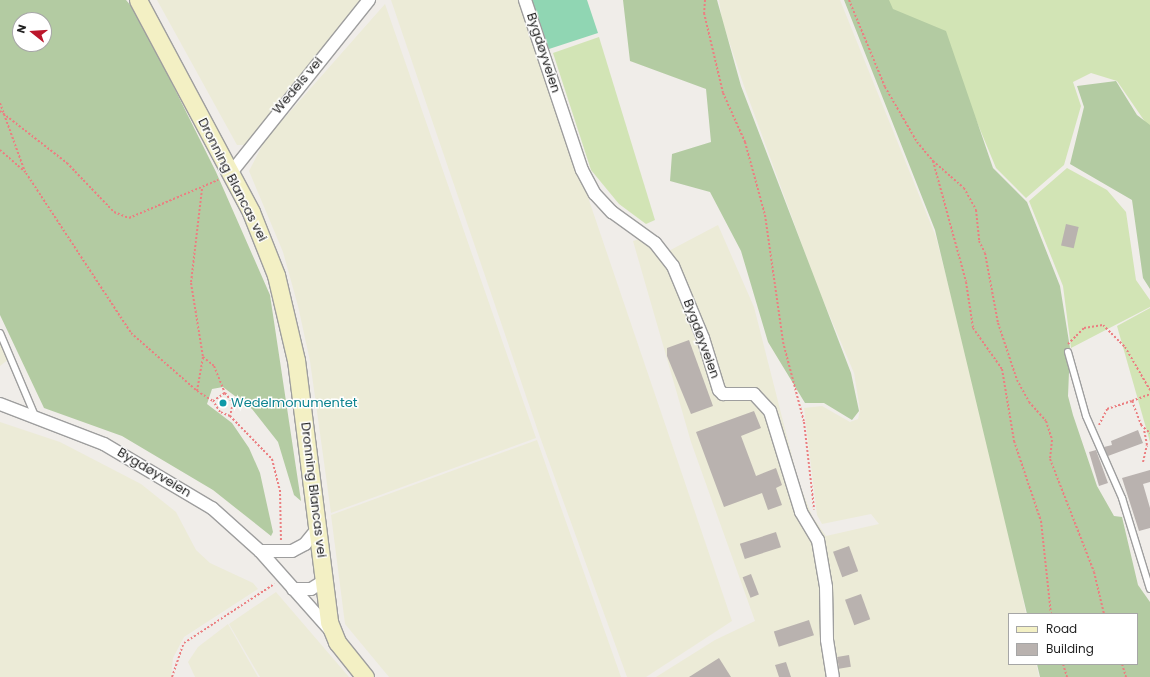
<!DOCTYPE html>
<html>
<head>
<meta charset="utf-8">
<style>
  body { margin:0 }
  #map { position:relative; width:1150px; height:677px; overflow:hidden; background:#f0ede9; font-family:Poppins,sans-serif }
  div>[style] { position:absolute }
  .farmland>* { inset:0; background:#ecebd7 }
  .grass>* { inset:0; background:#d2e4b5 }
  .forest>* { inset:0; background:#b3cba2 }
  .pitch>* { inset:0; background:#90d6b3 }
  .building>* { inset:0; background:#b9b2af; transform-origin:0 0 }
  .path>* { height:2px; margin-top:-1px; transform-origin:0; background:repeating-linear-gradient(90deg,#eb7f81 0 2px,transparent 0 4px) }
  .roads { filter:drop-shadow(1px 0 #9e9e9e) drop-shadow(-1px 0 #9e9e9e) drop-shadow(0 1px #9e9e9e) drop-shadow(0 -1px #9e9e9e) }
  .lane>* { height:6px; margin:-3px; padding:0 3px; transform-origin:3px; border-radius:3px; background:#fff }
  .street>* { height:12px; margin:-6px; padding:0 6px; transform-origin:6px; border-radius:6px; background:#fff }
  .secondary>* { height:17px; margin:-8.5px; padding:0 8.5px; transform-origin:8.5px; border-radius:8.5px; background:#f3f0c4 }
  .dots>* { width:11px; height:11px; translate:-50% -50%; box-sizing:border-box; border:2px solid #fff; border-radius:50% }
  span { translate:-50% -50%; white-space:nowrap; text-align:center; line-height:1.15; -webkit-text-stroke:3px #fff; paint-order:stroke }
  .street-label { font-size:13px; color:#212121 }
  .culture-label { font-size:13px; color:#0d838f }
  .left { translate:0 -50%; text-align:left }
  .legend { position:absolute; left:1008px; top:613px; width:130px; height:52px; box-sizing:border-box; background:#fff; border:1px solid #a6a6a6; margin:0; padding:5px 7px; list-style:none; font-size:12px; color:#212121 }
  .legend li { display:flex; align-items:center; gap:8px; height:20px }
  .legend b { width:20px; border:1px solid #a6a6a6 }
  .north { position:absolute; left:12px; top:12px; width:40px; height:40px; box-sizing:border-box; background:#fff; border:1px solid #a6a6a6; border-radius:50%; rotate:287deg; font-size:11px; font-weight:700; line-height:16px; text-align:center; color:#212121 }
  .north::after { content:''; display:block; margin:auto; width:14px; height:18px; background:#bb172b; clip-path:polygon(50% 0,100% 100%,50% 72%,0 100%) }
</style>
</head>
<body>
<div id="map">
  <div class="farmland">
    <div style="clip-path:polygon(157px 0,361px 0,246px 145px,237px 145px)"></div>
    <div style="clip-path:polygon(391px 0,521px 0,732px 621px,646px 677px,627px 677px,540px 437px)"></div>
    <div style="clip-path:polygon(719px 0,840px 0,936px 237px,1002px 493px,1026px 614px,1009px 614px,1009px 664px,1036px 664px,1039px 677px,656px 677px,715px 640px,755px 621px,691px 442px,633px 241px,642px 238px,661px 255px,718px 225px,754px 307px,798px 480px,812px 516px,826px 536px,879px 524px,871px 514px,822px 524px,817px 515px,804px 408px,822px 406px,850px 422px,858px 419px,860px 410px,854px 373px,817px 286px,744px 86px,722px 20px)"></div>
    <div style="clip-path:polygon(385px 4px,536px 438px,331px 513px,310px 361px,298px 306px,283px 252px,249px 171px,265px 140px)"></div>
    <div style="clip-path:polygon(0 341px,9px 359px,0 366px)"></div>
    <div style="clip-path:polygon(0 422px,60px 442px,141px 484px,176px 512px,196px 550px,210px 563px,253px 583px,258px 589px,184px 637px,173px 658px,171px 677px,0 677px)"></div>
    <div style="clip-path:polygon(537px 440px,621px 677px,389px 677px,345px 624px,331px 515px)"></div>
    <div style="clip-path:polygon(276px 592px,349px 677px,260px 677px,229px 624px)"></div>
    <div style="clip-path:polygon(228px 624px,258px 677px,195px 677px,188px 662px,198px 647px)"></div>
  </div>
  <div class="grass">
    <div style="clip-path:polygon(886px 0,1150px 0,1150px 129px,1117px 81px,1091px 73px,1073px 82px,1081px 106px,1064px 165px,1026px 198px,996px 168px,943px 40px,890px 10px)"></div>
    <div style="clip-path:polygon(599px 37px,655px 220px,646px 224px,619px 204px,591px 170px,553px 53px)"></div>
    <div style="clip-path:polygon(1067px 168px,1107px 190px,1126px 212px,1136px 280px,1150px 300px,1150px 307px,1071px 348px,1063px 286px,1029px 201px)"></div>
    <div style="clip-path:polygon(1150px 308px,1150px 442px,1117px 326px)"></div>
  </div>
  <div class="forest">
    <div style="clip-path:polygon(evenodd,0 0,126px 0,137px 13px,216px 172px,270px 295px,301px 501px,294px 495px,278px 442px,252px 409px,223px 387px,212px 389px,207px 404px,232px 423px,249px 448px,260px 473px,273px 532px,271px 536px,213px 490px,122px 436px,44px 408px,0 315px,0 0,20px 20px,44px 20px,44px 44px,20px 44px,20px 20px)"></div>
    <div style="clip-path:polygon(623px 0,717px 0,741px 86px,851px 373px,859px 411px,852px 420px,824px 403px,805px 403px,768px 342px,741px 251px,710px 192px,670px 181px,672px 154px,711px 142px,706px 89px,630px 61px)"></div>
    <div style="clip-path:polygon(844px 0,889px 0,893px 9px,946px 31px,993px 168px,1027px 202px,1060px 286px,1070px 348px,1068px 396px,1073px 415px,1097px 486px,1114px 516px,1122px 517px,1138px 585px,1150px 602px,1150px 677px,1040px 677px,1037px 664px,1137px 664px,1137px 614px,1027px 614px,935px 230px)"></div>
    <div style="clip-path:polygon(1116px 81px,1137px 115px,1150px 125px,1150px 289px,1143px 278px,1132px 200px,1070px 164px,1084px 107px,1077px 86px)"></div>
  </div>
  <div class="pitch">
    <div style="clip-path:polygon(532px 0,587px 0,598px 33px,549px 49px)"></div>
  </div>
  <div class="building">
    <div style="left:1066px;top:224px;width:13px;height:22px;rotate:13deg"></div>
    <div style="clip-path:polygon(689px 340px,713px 406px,691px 414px,667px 356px,667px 348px)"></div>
    <div style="clip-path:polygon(754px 411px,761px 428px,741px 436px,756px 476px,776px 468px,782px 485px,776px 488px,782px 505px,768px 510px,762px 493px,724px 507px,696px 432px)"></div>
    <div style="clip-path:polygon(1138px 430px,1143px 443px,1108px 456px,1104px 447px,1112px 445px,1111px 441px)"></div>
    <div style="clip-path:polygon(1096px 450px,1108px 483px,1099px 486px,1089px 452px)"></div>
    <div style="clip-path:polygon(1150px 470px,1150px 482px,1143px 484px,1150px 508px,1150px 528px,1139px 531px,1122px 478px)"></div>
    <div style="left:776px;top:532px;width:16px;height:38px;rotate:72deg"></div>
    <div style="left:849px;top:546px;width:27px;height:17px;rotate:70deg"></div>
    <div style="left:751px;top:574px;width:22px;height:9px;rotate:69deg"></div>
    <div style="left:861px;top:594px;width:27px;height:17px;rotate:70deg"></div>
    <div style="left:809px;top:620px;width:16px;height:37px;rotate:72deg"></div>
    <div style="left:849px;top:655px;width:12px;height:12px;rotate:81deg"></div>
    <div style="clip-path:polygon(719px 658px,731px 677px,689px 677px)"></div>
    <div style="clip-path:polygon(786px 662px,791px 677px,779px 677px,775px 665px)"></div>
  </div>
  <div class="path">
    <div style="left:705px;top:0;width:13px;rotate:94deg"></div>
    <div style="left:704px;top:13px;width:82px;rotate:76.6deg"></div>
    <div style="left:723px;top:93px;width:54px;rotate:65.8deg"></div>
    <div style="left:745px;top:142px;width:76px;rotate:74.7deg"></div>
    <div style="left:765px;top:215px;width:128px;rotate:81.9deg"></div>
    <div style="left:783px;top:342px;width:83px;rotate:75.3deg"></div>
    <div style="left:804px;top:422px;width:88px;rotate:83.4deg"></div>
    <div style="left:849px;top:0;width:94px;rotate:67.5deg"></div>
    <div style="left:885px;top:87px;width:64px;rotate:59.8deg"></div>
    <div style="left:917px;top:142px;width:25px;rotate:50deg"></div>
    <div style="left:933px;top:161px;width:125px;rotate:74.7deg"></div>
    <div style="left:966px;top:282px;width:47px;rotate:81.3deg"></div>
    <div style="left:973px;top:328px;width:50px;rotate:54.7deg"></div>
    <div style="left:1002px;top:369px;width:73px;rotate:80.5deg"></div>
    <div style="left:1014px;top:441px;width:84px;rotate:71.4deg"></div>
    <div style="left:1041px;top:521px;width:94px;rotate:83.9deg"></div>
    <div style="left:0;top:103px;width:73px;rotate:70.1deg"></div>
    <div style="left:0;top:111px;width:85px;rotate:37.8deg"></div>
    <div style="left:67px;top:163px;width:68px;rotate:46.2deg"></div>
    <div style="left:114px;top:212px;width:16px;rotate:22deg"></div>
    <div style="left:129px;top:218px;width:97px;rotate:-23.1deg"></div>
    <div style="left:0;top:150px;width:35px;rotate:41deg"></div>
    <div style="left:26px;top:173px;width:191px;rotate:56.7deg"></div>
    <div style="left:131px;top:333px;width:88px;rotate:41.3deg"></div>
    <div style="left:197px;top:391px;width:19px;rotate:32deg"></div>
    <div style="left:933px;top:161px;width:41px;rotate:41.1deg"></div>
    <div style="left:964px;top:188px;width:25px;rotate:61deg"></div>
    <div style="left:976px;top:210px;width:31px;rotate:84deg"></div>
    <div style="left:979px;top:241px;width:13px;rotate:63deg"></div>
    <div style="left:985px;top:253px;width:71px;rotate:79.5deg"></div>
    <div style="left:998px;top:323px;width:60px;rotate:71.6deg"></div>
    <div style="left:1017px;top:380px;width:25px;rotate:61deg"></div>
    <div style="left:1029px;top:402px;width:25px;rotate:48deg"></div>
    <div style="left:1046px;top:421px;width:20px;rotate:72deg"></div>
    <div style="left:1052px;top:440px;width:19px;rotate:96deg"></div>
    <div style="left:1050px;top:459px;width:121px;rotate:68.7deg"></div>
    <div style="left:1094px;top:572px;width:43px;rotate:76.6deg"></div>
    <div style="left:202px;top:189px;width:95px;rotate:96.7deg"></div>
    <div style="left:191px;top:283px;width:75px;rotate:80.8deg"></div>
    <div style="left:203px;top:357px;width:14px;rotate:39deg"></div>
    <div style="left:214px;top:366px;width:29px;rotate:68deg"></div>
    <div style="left:1068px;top:344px;width:23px;rotate:-45deg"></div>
    <div style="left:1084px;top:328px;width:19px;rotate:-9deg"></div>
    <div style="left:1103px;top:325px;width:31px;rotate:45deg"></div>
    <div style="left:1125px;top:347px;width:50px;rotate:59.8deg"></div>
    <div style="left:197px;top:391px;width:35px;rotate:-80deg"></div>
    <div style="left:1132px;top:401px;width:19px;rotate:-21deg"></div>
    <div style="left:230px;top:416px;width:11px;rotate:-158deg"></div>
    <div style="left:220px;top:412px;width:13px;rotate:-122deg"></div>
    <div style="left:213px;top:401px;width:14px;rotate:-34deg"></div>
    <div style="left:225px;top:393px;width:13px;rotate:51deg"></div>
    <div style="left:233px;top:403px;width:13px;rotate:103deg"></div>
    <div style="left:230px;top:416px;width:60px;rotate:45.7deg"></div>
    <div style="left:272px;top:459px;width:32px;rotate:76deg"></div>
    <div style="left:280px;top:490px;width:51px;rotate:88.9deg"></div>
    <div style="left:1099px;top:425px;width:18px;rotate:-63deg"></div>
    <div style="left:1107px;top:409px;width:26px;rotate:-18deg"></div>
    <div style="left:1132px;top:401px;width:26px;rotate:69deg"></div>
    <div style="left:1141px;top:425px;width:12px;rotate:42deg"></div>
    <div style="left:1143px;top:462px;width:17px;rotate:-77deg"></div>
    <div style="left:1147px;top:445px;width:15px;rotate:-101deg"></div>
    <div style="left:1063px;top:664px;width:14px;rotate:73deg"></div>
    <div style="left:1122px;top:664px;width:14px;rotate:73deg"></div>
    <div style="left:172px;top:677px;width:36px;rotate:-71deg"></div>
    <div style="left:184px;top:643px;width:108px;rotate:-33.2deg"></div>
  </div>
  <div class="roads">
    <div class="lane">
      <div style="left:0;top:333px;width:90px;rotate:67.1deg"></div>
      <div style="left:1068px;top:352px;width:66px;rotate:74.3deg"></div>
      <div style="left:1086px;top:416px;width:90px;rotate:66.3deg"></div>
      <div style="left:1122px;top:498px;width:95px;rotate:72.9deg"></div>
    </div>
    <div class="street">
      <div style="left:525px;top:0;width:179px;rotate:71.5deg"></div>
      <div style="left:582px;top:170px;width:27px;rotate:62deg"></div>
      <div style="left:595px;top:194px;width:25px;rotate:47deg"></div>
      <div style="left:612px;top:212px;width:53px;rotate:35.8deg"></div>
      <div style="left:655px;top:243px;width:29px;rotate:52deg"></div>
      <div style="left:673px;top:266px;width:78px;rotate:67.4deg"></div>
      <div style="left:703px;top:338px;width:54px;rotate:72.9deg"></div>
      <div style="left:719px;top:390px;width:6px;rotate:45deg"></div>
      <div style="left:723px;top:394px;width:31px"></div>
      <div style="left:754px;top:394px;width:23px;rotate:47deg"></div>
      <div style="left:770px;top:411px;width:106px;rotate:72.9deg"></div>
      <div style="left:801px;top:512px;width:33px;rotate:59deg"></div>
      <div style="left:818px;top:540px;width:48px;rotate:80.3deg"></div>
      <div style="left:826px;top:587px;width:53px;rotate:88.9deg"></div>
      <div style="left:827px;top:640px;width:37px;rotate:81deg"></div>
      <div style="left:230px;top:174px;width:223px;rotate:-51.4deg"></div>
      <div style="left:0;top:404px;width:111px;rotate:21deg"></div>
      <div style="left:104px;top:444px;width:126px;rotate:30.7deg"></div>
      <div style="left:212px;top:508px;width:64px;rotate:41.9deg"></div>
      <div style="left:260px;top:551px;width:107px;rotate:48.4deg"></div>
      <div style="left:260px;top:551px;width:32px"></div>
      <div style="left:292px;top:551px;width:15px;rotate:-28deg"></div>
      <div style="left:305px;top:544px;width:22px;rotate:-51deg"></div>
      <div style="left:293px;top:589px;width:18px"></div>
      <div style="left:311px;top:589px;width:15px;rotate:-32deg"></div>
    </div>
    <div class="secondary">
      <div style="left:138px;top:0;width:240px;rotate:61.9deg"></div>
      <div style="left:251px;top:212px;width:68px;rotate:68.4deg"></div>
      <div style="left:276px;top:275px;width:87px;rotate:76.8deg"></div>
      <div style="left:296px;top:360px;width:264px;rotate:82.8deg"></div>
      <div style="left:329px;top:622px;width:22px;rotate:68deg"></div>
      <div style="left:337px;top:642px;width:45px;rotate:51.3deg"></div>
    </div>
  </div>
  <div class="dots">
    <div style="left:223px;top:403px;background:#0f9aa8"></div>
  </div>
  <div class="street-label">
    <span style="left:543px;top:53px;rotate:72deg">Bygdøyveien</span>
    <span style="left:298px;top:86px;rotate:-50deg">Wedels vei</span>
    <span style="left:232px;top:180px;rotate:63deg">Dronning Blancas vei</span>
    <span style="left:701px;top:339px;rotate:70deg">Bygdøyveien</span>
    <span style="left:154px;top:473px;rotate:31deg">Bygdøyveien</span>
    <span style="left:313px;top:490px;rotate:83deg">Dronning Blancas vei</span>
  </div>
  <div class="culture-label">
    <span class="left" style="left:231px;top:403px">Wedelmonumentet</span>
  </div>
  <ul class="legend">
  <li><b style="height:5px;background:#f3f0c4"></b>Road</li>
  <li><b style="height:11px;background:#b9b2af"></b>Building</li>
  </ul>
  <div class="north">N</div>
</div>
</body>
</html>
